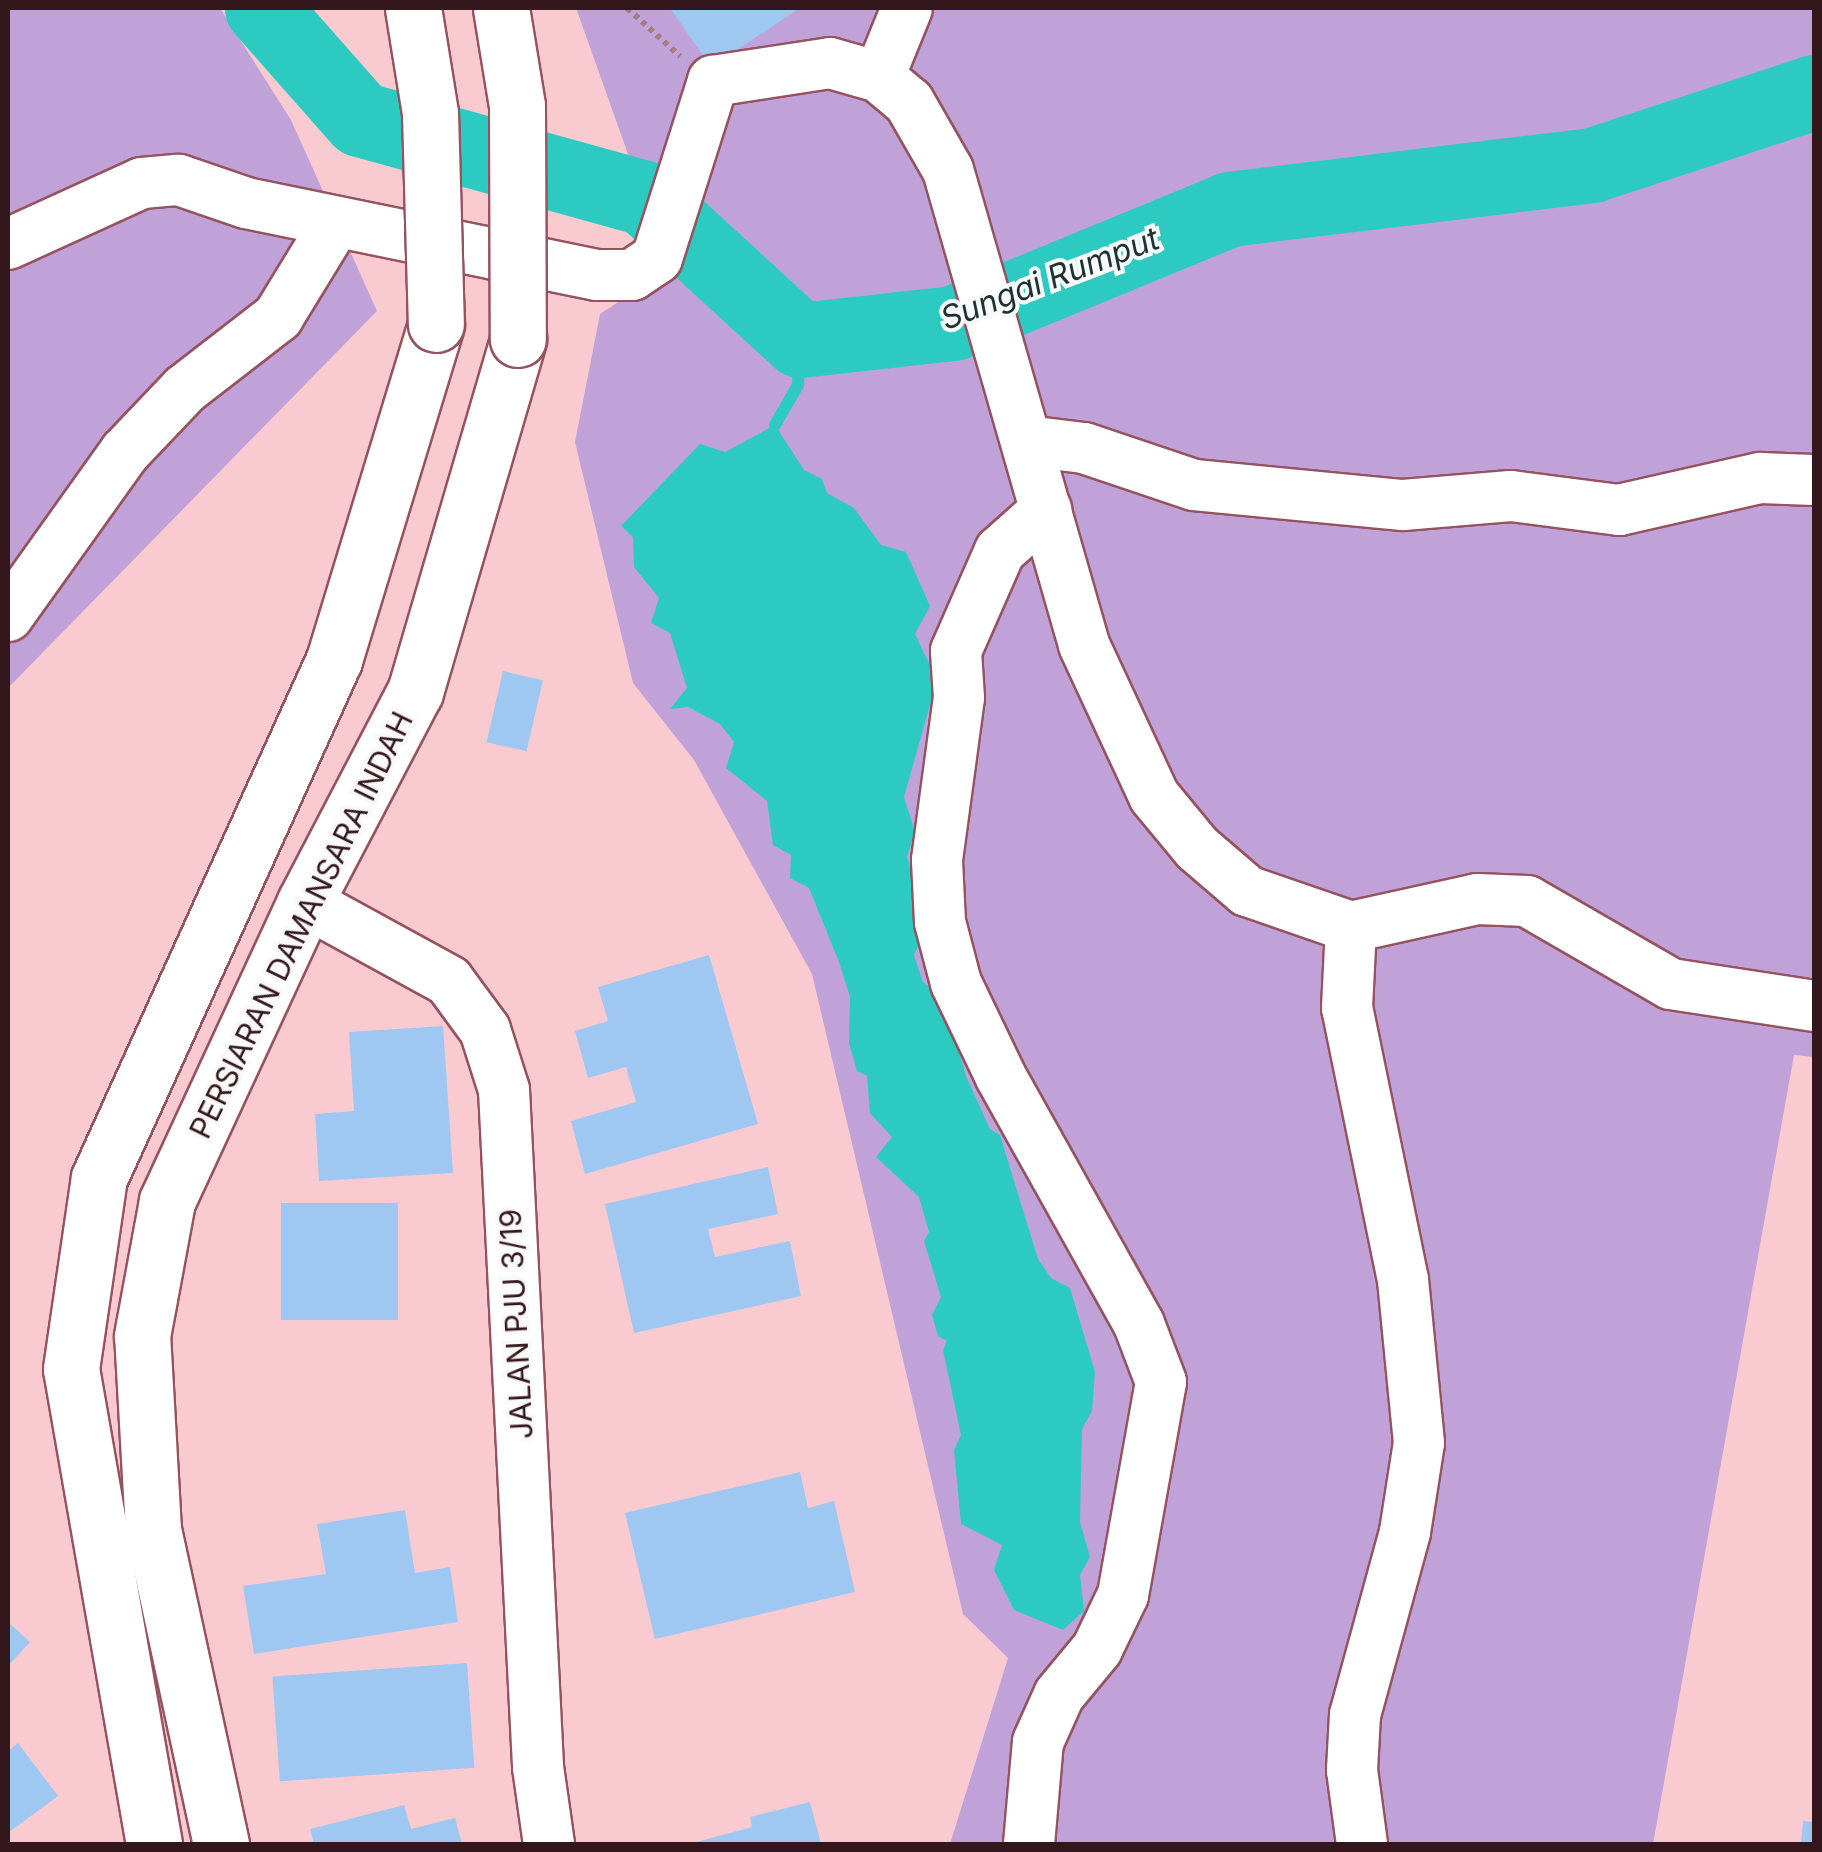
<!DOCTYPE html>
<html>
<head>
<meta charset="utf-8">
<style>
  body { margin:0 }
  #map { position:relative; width:1822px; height:1852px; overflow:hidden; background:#f9cbd1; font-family:Inter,sans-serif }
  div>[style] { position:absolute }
  .green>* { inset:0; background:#c0a2d8 }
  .water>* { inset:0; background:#2dcac2 }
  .stream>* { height:12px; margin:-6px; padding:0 6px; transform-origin:6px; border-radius:6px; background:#2dcac2 }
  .river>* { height:75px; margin:-37.5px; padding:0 37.5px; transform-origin:37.5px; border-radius:37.5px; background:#2dcac2 }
  .building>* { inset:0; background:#9ec7f1; transform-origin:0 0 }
  .path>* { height:6px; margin-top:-3px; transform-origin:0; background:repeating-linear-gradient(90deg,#a37d82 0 5px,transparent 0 10px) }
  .roads { filter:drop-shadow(2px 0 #95535f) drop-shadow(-2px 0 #95535f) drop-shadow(0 2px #95535f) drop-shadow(0 -2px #95535f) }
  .minor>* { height:50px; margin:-25px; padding:0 25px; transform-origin:25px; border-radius:25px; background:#fff }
  .major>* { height:55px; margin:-27.5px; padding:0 27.5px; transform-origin:27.5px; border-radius:27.5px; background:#fff }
  .bridges { filter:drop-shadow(2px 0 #95535f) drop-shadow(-2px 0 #95535f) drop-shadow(0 2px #95535f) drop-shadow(0 -2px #95535f) }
  .major-bridge>* { height:55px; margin:-27.5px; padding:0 27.5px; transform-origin:27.5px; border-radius:27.5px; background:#fff }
  span { translate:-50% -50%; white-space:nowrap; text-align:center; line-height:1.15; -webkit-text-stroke:8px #f9f9f9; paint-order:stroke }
  .street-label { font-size:30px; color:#33171c }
  .water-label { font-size:32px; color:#1b3332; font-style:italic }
  .frame { position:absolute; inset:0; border:10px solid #33171c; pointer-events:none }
</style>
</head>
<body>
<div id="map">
  <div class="green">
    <div style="clip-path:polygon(8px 8px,220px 8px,291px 120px,377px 311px,8px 688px)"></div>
    <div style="clip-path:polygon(576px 8px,1814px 8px,1814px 1057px,1794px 1055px,1653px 1844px,950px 1844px,1008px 1658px,963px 1614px,812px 974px,694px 760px,633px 683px,575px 442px,600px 314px,682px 260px,629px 157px)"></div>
  </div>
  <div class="water">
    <div style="clip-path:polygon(775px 425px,804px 470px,822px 479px,827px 493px,854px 508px,881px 545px,906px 552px,930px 606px,915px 634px,937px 680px,904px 797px,915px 832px,907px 857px,916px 885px,911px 894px,923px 936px,914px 955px,923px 982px,943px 999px,966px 1076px,990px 1129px,1000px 1135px,1038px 1259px,1051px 1278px,1070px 1288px,1095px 1372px,1092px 1411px,1082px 1429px,1080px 1522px,1090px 1557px,1080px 1575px,1084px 1611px,1063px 1630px,1014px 1610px,994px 1570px,1002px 1545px,961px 1524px,954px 1450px,961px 1435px,943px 1350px,947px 1341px,938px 1336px,932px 1315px,941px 1297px,924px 1241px,929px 1232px,919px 1197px,876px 1157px,892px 1137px,870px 1113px,867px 1076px,857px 1071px,849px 1043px,850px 997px,839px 962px,809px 888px,790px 878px,791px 855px,773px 845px,767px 801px,726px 768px,734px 742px,720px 724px,688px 707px,670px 709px,687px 688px,670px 633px,651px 623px,659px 598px,634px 567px,633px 537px,621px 526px,700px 444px,725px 452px)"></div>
  </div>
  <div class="stream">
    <div style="left:775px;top:425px;width:46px;rotate:-60.1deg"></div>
    <div style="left:798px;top:385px;width:45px;rotate:-87.5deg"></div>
  </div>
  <div class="river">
    <div style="left:262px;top:8px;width:148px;rotate:48.6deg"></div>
    <div style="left:360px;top:119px;width:296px;rotate:15.5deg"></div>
    <div style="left:645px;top:198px;width:210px;rotate:42.5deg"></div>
    <div style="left:800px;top:340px;width:154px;rotate:-6.3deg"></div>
    <div style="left:953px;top:323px;width:299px;rotate:-22.4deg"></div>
    <div style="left:1229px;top:209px;width:366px;rotate:-6.9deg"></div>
    <div style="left:1592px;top:165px;width:234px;rotate:-18.2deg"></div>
  </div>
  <div class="building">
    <div style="clip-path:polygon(670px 8px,800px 8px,711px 67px)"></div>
    <div style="left:503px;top:671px;width:41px;height:73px;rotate:13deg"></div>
    <div style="clip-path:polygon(709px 955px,758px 1124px,585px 1174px,571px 1121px,636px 1102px,626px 1067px,588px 1078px,575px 1031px,608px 1021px,598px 987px)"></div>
    <div style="clip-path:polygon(443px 1026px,453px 1173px,319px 1181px,315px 1114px,354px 1111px,349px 1032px)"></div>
    <div style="clip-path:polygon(768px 1167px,778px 1214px,708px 1229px,715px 1257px,790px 1241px,801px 1296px,634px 1333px,605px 1204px)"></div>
    <div style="left:398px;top:1203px;width:117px;height:117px;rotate:90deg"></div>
    <div style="clip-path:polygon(800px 1472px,808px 1508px,834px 1501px,855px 1592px,655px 1639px,625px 1513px)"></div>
    <div style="clip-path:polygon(405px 1510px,415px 1573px,450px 1567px,458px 1622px,254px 1654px,243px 1586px,326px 1574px,317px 1524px)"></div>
    <div style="clip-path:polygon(8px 1622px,30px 1642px,8px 1666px)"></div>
    <div style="left:467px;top:1663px;width:105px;height:195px;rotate:86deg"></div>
    <div style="clip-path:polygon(18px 1743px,58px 1796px,8px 1833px,8px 1751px)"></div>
    <div style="clip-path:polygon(810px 1802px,821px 1844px,689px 1844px,752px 1827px,750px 1817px)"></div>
    <div style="clip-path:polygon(404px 1805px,411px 1829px,455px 1818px,462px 1844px,314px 1844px,310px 1829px)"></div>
    <div style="clip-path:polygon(1803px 1821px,1814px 1822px,1814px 1844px,1801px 1844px)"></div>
  </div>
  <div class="path">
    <div style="left:627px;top:8px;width:72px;rotate:42.2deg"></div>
  </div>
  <div class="roads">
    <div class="minor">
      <div style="left:879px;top:77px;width:74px;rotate:-67.9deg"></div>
      <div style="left:8px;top:244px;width:147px;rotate:-24.5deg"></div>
      <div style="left:142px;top:183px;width:37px;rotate:-5deg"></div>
      <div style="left:179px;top:180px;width:71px;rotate:18.9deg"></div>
      <div style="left:246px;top:203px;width:358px;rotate:11.6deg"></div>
      <div style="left:597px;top:275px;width:35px"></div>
      <div style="left:632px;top:275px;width:30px;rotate:-34deg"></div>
      <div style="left:657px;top:258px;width:186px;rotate:-72.4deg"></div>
      <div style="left:713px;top:81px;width:118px;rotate:-8.7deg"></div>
      <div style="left:830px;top:63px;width:51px;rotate:15.9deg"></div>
      <div style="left:879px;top:77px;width:39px;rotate:40deg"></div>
      <div style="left:909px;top:102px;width:78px;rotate:60.2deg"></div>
      <div style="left:948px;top:170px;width:494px;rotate:74deg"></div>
      <div style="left:1084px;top:645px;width:166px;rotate:65.1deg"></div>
      <div style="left:1154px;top:796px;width:67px;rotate:50.4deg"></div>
      <div style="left:1197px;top:848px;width:66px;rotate:40.7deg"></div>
      <div style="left:1247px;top:891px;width:110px;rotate:19.1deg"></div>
      <div style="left:1027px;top:441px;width:57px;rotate:7deg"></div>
      <div style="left:1084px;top:448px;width:116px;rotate:18.6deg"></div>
      <div style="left:1194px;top:485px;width:210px;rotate:5.5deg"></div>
      <div style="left:1403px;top:505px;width:108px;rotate:-4.8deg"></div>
      <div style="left:1511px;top:496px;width:109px;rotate:7.4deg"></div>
      <div style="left:1619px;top:510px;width:145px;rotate:-12.8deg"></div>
      <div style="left:1760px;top:478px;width:54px;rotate:2.1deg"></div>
      <div style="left:8px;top:616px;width:201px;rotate:-54.5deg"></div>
      <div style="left:125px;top:452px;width:87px;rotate:-46.4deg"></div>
      <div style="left:185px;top:389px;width:118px;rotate:-37.7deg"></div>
      <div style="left:278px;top:317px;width:111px;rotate:-58.6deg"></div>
      <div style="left:305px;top:902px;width:164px;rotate:28.7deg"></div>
      <div style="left:449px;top:981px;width:61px;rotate:53.7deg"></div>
      <div style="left:485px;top:1030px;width:63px;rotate:72.4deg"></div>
      <div style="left:504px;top:1090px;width:678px;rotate:87.12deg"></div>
      <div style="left:538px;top:1767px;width:78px;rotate:81.9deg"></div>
      <div style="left:1029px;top:1844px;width:102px;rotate:-85deg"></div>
      <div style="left:1038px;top:1742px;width:51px;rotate:-65.9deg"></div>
      <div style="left:1059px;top:1695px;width:60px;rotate:-50.4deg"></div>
      <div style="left:1097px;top:1649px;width:60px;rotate:-64.3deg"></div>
      <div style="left:1123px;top:1595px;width:216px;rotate:-79.9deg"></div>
      <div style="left:1161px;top:1382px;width:62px;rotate:-110.8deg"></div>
      <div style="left:1139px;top:1324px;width:283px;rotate:-119.2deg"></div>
      <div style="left:1001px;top:1077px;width:104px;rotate:-115.6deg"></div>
      <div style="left:956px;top:983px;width:63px;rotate:-104.7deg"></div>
      <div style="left:940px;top:922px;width:62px;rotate:-92.8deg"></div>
      <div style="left:937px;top:860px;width:163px;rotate:-82.3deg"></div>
      <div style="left:959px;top:698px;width:47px;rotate:-93.7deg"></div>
      <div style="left:956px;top:651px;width:109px;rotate:-66.3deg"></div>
      <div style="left:1000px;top:551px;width:62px;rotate:-41.7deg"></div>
      <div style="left:1362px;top:1844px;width:75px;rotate:-97.7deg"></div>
      <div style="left:1352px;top:1770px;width:55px;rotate:-86.9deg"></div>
      <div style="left:1355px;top:1715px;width:190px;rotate:-74.7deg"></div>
      <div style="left:1405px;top:1532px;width:90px;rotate:-81.1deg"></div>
      <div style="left:1419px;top:1443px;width:164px;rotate:-95.6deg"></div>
      <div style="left:1403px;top:1280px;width:278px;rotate:-101.6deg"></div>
      <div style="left:1347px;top:1008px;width:81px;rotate:-87.2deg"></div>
      <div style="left:1351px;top:927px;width:129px;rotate:-12.5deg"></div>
      <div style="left:1477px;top:899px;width:50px;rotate:2.3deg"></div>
      <div style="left:1527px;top:901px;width:166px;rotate:30deg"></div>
      <div style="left:1671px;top:984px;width:145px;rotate:8.7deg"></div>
    </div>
    <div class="major">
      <div style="left:154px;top:1844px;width:482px;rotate:-99.9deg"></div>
      <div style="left:71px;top:1369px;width:193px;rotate:-81.7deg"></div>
      <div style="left:99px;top:1178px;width:569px;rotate:-65.6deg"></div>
      <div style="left:334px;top:660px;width:351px;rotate:-73.1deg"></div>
      <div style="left:221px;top:1844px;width:321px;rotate:-102.2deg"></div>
      <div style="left:153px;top:1530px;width:194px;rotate:-93.2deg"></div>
      <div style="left:142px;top:1336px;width:137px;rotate:-79.5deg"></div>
      <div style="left:167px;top:1201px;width:329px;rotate:-65.2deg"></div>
      <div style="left:305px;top:902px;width:237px;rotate:-62.4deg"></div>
      <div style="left:415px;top:692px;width:368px;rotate:-73.7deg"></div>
    </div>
  </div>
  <div class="bridges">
    <div class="major-bridge">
      <div style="left:413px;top:8px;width:106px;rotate:80.8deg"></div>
      <div style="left:430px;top:113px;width:211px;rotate:88.4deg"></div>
      <div style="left:501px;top:8px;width:99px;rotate:80.7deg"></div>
      <div style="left:517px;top:106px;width:233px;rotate:89.8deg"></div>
    </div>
  </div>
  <div class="street-label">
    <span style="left:301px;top:925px;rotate:-64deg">PERSIARAN DAMANSARA INDAH</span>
    <span style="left:516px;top:1324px;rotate:-93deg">JALAN PJU 3/19</span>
  </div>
  <div class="water-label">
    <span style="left:1050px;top:279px;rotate:-21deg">Sungai Rumput</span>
  </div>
  <div class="frame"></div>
</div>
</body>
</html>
